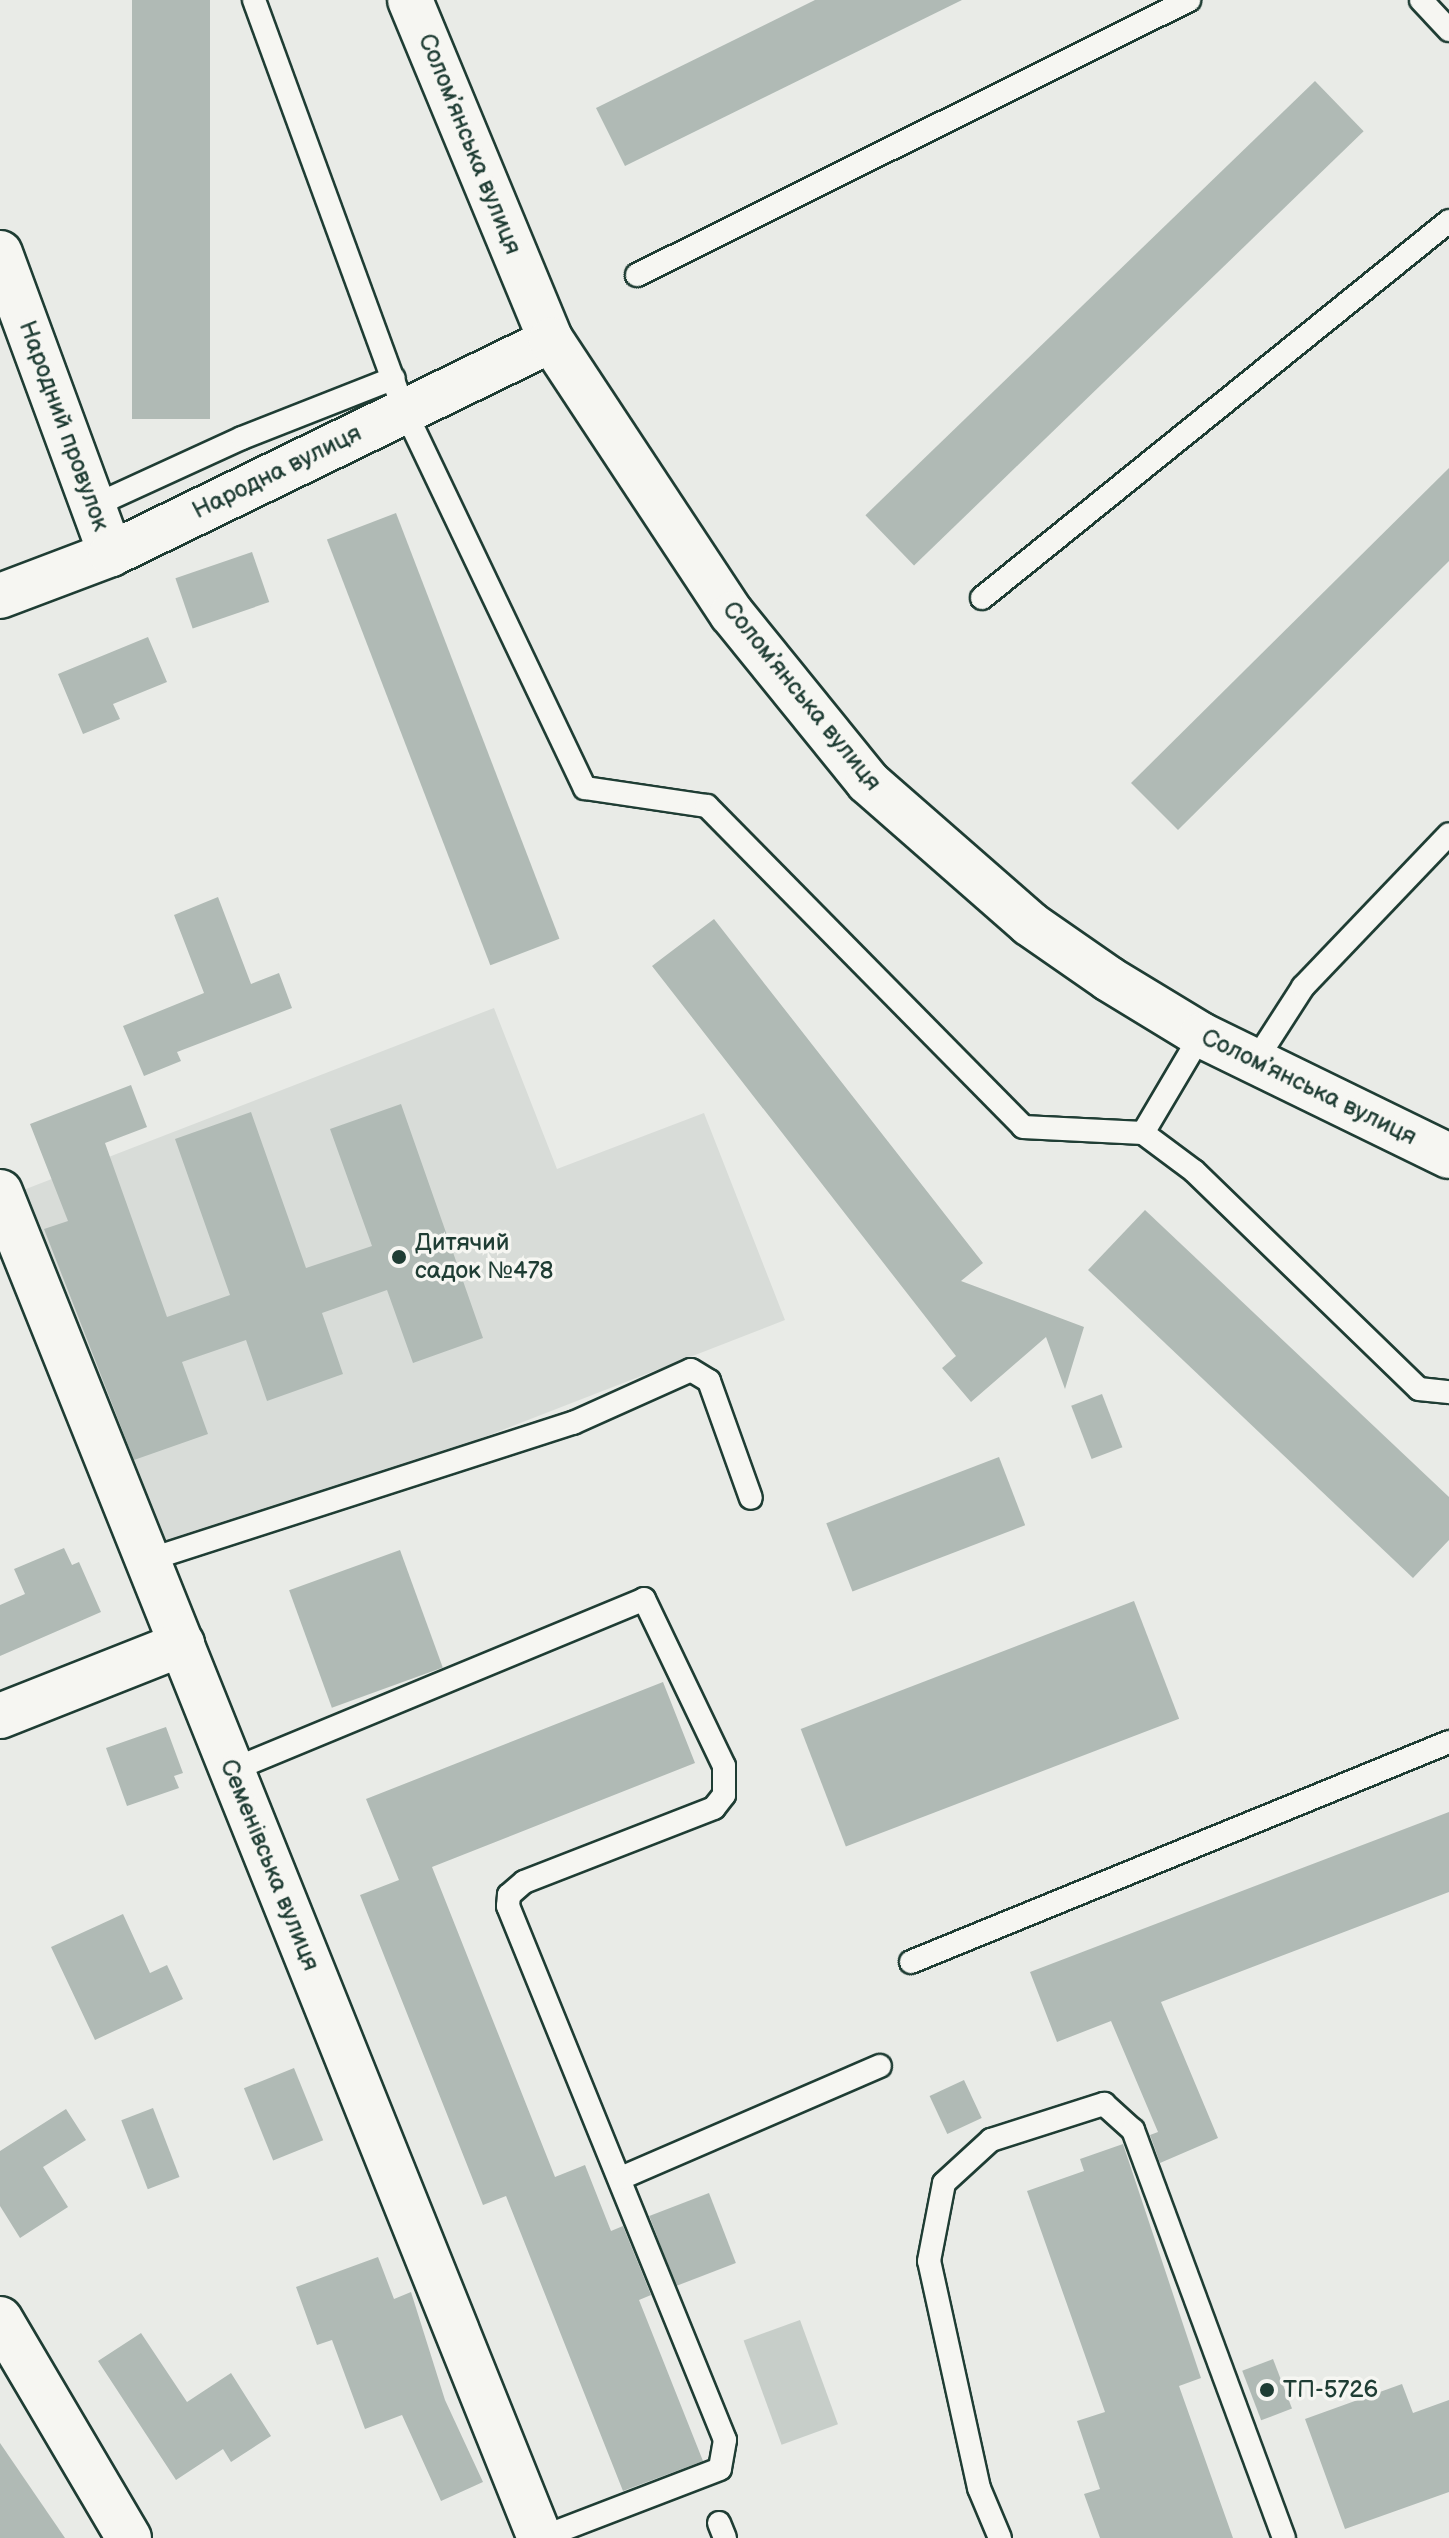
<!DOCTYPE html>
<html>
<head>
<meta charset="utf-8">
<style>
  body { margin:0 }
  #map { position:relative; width:1449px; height:2538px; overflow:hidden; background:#e9ebe7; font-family:"Balsamiq Sans",sans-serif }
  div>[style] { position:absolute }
  .built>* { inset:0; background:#d8dcd8 }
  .green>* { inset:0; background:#c7cec9; transform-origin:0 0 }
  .building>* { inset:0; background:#b0bab5; transform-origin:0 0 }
  .roads { filter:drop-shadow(2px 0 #1f3d34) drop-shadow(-2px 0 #1f3d34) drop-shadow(0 2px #1f3d34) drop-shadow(0 -2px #1f3d34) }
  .service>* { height:22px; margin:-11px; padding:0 11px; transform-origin:11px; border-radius:11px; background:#f6f6f2 }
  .minor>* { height:44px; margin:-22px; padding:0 22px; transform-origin:22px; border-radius:22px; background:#f6f6f2 }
  .tertiary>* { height:44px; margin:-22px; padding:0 22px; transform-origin:22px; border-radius:22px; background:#f6f6f2 }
  .secondary>* { height:44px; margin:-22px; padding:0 22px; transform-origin:22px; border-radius:22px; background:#f6f6f2 }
  .dots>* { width:22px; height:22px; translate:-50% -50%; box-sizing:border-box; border:4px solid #f6f6f2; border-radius:50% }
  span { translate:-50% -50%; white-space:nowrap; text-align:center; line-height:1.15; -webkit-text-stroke:7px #f6f6f2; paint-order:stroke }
  .street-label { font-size:24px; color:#1f3d34 }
  .poi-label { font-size:24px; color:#1f3d34 }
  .left { translate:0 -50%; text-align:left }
</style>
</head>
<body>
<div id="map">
  <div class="built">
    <div style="clip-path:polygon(494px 1008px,557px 1169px,704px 1113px,785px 1320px,158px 1564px,13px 1194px)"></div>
  </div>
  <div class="green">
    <div style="left:800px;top:2320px;width:111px;height:60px;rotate:70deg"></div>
  </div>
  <div class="building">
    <div style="left:132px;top:0;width:78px;height:419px"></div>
    <div style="clip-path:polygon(815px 0,962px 0,625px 166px,596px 108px)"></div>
    <div style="left:1315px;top:81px;width:70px;height:625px;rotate:46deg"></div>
    <div style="clip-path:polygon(1449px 468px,1449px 561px,1178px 830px,1131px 783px)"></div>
    <div style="left:396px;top:513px;width:456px;height:74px;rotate:69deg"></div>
    <div style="left:252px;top:552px;width:53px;height:81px;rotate:71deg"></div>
    <div style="clip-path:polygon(148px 637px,167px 682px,113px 704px,120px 719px,83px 734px,58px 674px)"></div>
    <div style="clip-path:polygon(218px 897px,251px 984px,279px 973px,292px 1008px,177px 1052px,181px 1061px,144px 1076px,123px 1026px,204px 993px,174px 915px)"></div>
    <div style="clip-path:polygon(714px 919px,983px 1263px,961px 1281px,1084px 1327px,1065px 1389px,1046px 1337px,971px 1402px,942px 1368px,956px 1356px,652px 966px)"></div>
    <div style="clip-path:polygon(131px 1085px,147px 1127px,105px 1143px,167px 1317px,230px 1295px,175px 1139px,251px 1112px,306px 1268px,372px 1246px,330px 1129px,401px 1104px,483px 1338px,413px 1363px,387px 1290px,322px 1313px,343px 1374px,267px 1401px,246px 1340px,182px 1362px,208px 1434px,134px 1460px,44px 1229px,68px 1221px,30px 1124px)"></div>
    <div style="clip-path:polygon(1145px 1210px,1449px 1497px,1449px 1540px,1413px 1578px,1088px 1270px)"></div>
    <div style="left:1102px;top:1394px;width:57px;height:33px;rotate:69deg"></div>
    <div style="left:999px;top:1457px;width:73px;height:185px;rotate:69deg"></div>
    <div style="clip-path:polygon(64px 1548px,72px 1565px,79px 1562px,101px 1612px,0 1656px,0 1605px,25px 1594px,14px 1569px)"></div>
    <div style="left:400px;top:1550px;width:125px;height:118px;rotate:70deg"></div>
    <div style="left:1134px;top:1601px;width:126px;height:357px;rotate:69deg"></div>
    <div style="clip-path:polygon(663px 1682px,695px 1763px,432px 1867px,555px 2177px,585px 2165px,611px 2231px,623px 2226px,651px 2295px,639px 2300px,703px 2461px,623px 2491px,506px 2196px,483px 2205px,360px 1895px,399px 1880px,366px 1799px)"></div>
    <div style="clip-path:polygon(166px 1727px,183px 1773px,174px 1776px,179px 1788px,127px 1806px,106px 1748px)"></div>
    <div style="clip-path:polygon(1449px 1812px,1449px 1892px,1161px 2002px,1218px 2138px,1160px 2163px,1150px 2135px,1158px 2132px,1111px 2021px,1057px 2042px,1030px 1972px)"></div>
    <div style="clip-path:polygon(123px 1914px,150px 1973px,167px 1965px,183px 1999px,95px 2040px,51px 1947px)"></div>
    <div style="left:294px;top:2068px;width:78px;height:54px;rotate:68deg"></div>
    <div style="left:964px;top:2080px;width:42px;height:38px;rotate:65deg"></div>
    <div style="left:153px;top:2108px;width:74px;height:34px;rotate:69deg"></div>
    <div style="clip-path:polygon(66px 2109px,86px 2140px,43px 2167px,68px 2207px,20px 2238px,0 2206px,0 2151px)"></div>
    <div style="clip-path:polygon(1123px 2144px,1201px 2378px,1179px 2386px,1233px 2538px,1100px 2538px,1084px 2494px,1100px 2489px,1077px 2421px,1105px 2412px,1027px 2191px,1084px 2171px,1080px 2159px)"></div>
    <div style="left:709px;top:2193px;width:75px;height:64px;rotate:69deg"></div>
    <div style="clip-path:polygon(378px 2257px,394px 2299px,411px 2292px,445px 2400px,483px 2482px,441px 2501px,402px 2415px,365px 2429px,332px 2340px,317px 2345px,296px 2287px)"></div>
    <div style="clip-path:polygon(141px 2333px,187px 2402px,231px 2373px,271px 2436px,231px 2462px,223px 2449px,176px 2480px,98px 2361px)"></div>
    <div style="left:1273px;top:2359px;width:53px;height:33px;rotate:69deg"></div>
    <div style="clip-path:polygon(1402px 2384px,1413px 2413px,1449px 2400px,1449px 2492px,1345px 2529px,1305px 2419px)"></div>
    <div style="clip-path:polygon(0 2443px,65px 2538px,0 2538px)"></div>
  </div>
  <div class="roads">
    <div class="service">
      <div style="left:254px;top:0;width:436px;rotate:69.9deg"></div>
      <div style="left:404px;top:409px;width:420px;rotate:64.5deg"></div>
      <div style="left:585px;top:788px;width:123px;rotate:8.4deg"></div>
      <div style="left:707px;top:806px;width:450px;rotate:45.4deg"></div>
      <div style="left:1023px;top:1127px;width:120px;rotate:2.9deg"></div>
      <div style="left:1143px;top:1133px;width:64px;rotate:36.7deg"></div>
      <div style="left:1194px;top:1171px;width:313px;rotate:44.1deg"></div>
      <div style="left:1419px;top:1389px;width:30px;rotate:6deg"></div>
      <div style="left:1421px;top:0;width:41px;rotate:47deg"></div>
      <div style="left:637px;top:275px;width:617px;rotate:-26.48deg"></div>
      <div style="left:97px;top:515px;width:22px;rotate:-51deg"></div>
      <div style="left:111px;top:498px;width:144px;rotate:-24.6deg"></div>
      <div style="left:242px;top:438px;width:163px;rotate:-21.5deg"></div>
      <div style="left:982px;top:598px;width:600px;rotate:-38.91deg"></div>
      <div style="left:1256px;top:1060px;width:87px;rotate:-57.2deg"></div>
      <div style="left:1303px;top:987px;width:211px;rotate:-46.3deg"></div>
      <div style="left:1143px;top:1133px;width:114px;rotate:-59.4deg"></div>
      <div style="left:148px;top:1560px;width:447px;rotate:-17.9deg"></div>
      <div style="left:573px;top:1423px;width:129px;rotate:-24.2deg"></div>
      <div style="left:691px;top:1370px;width:21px;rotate:31deg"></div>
      <div style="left:709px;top:1381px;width:124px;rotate:70.3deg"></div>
      <div style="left:232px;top:1770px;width:446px;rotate:-22.5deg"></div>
      <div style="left:644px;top:1599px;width:185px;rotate:64.4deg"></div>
      <div style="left:724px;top:1766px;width:29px;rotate:90deg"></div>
      <div style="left:724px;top:1795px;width:16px;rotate:128deg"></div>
      <div style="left:714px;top:1808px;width:204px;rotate:158.7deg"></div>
      <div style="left:524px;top:1882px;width:20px;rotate:139deg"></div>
      <div style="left:509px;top:1895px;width:11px;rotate:95deg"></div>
      <div style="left:508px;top:1906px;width:576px;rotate:67.88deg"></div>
      <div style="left:725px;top:2440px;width:29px;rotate:100deg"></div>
      <div style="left:720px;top:2469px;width:193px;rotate:159deg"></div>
      <div style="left:911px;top:1962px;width:581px;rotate:-22.24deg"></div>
      <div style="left:621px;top:2178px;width:282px;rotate:-23.4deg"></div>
      <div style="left:719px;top:2523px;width:16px;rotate:68deg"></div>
      <div style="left:1000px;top:2538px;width:54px;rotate:-112.8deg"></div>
      <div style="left:979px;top:2488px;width:232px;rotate:-102.4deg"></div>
      <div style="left:929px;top:2261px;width:79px;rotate:-79.1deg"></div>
      <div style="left:944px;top:2183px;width:64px;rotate:-42.5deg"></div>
      <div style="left:991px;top:2140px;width:119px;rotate:-17.7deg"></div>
      <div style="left:1104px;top:2104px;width:39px;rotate:42deg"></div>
      <div style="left:1133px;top:2130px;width:435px;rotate:69.7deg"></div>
    </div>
    <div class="minor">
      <div style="left:0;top:253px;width:321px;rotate:69.8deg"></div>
      <div style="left:0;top:1192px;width:1450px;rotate:68.14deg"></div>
      <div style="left:0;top:1716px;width:196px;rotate:-21.6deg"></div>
    </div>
    <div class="tertiary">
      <div style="left:0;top:596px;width:119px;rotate:-20.7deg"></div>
      <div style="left:111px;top:554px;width:489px;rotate:-25.9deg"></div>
      <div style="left:0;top:2319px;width:254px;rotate:59.5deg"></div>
    </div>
    <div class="secondary">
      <div style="left:410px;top:0;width:368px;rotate:67.5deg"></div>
      <div style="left:551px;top:340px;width:328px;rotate:56.6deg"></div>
      <div style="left:732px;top:614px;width:216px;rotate:51deg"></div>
      <div style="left:868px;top:782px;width:215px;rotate:41.2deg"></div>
      <div style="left:1030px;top:924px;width:96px;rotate:34.8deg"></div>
      <div style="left:1109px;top:979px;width:108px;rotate:31.3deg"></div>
      <div style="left:1201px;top:1035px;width:276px;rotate:26deg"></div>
    </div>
  </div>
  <div class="dots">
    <div style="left:399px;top:1257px;background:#1f3d34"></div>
    <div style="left:1267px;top:2390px;background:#1f3d34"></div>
  </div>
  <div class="street-label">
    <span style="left:470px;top:144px;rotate:68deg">Соломʼянська вулиця</span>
    <span style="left:64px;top:426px;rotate:70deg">Народний провулок</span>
    <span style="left:277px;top:472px;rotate:-26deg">Народна вулиця</span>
    <span style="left:802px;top:696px;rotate:51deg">Соломʼянська вулиця</span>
    <span style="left:1309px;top:1087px;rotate:26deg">Соломʼянська вулиця</span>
    <span style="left:270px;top:1865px;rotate:68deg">Семенівська вулиця</span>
  </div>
  <div class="poi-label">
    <span class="left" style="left:415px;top:1257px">Дитячий<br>садок №478</span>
    <span class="left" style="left:1283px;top:2390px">ТП-5726</span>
  </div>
</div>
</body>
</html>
